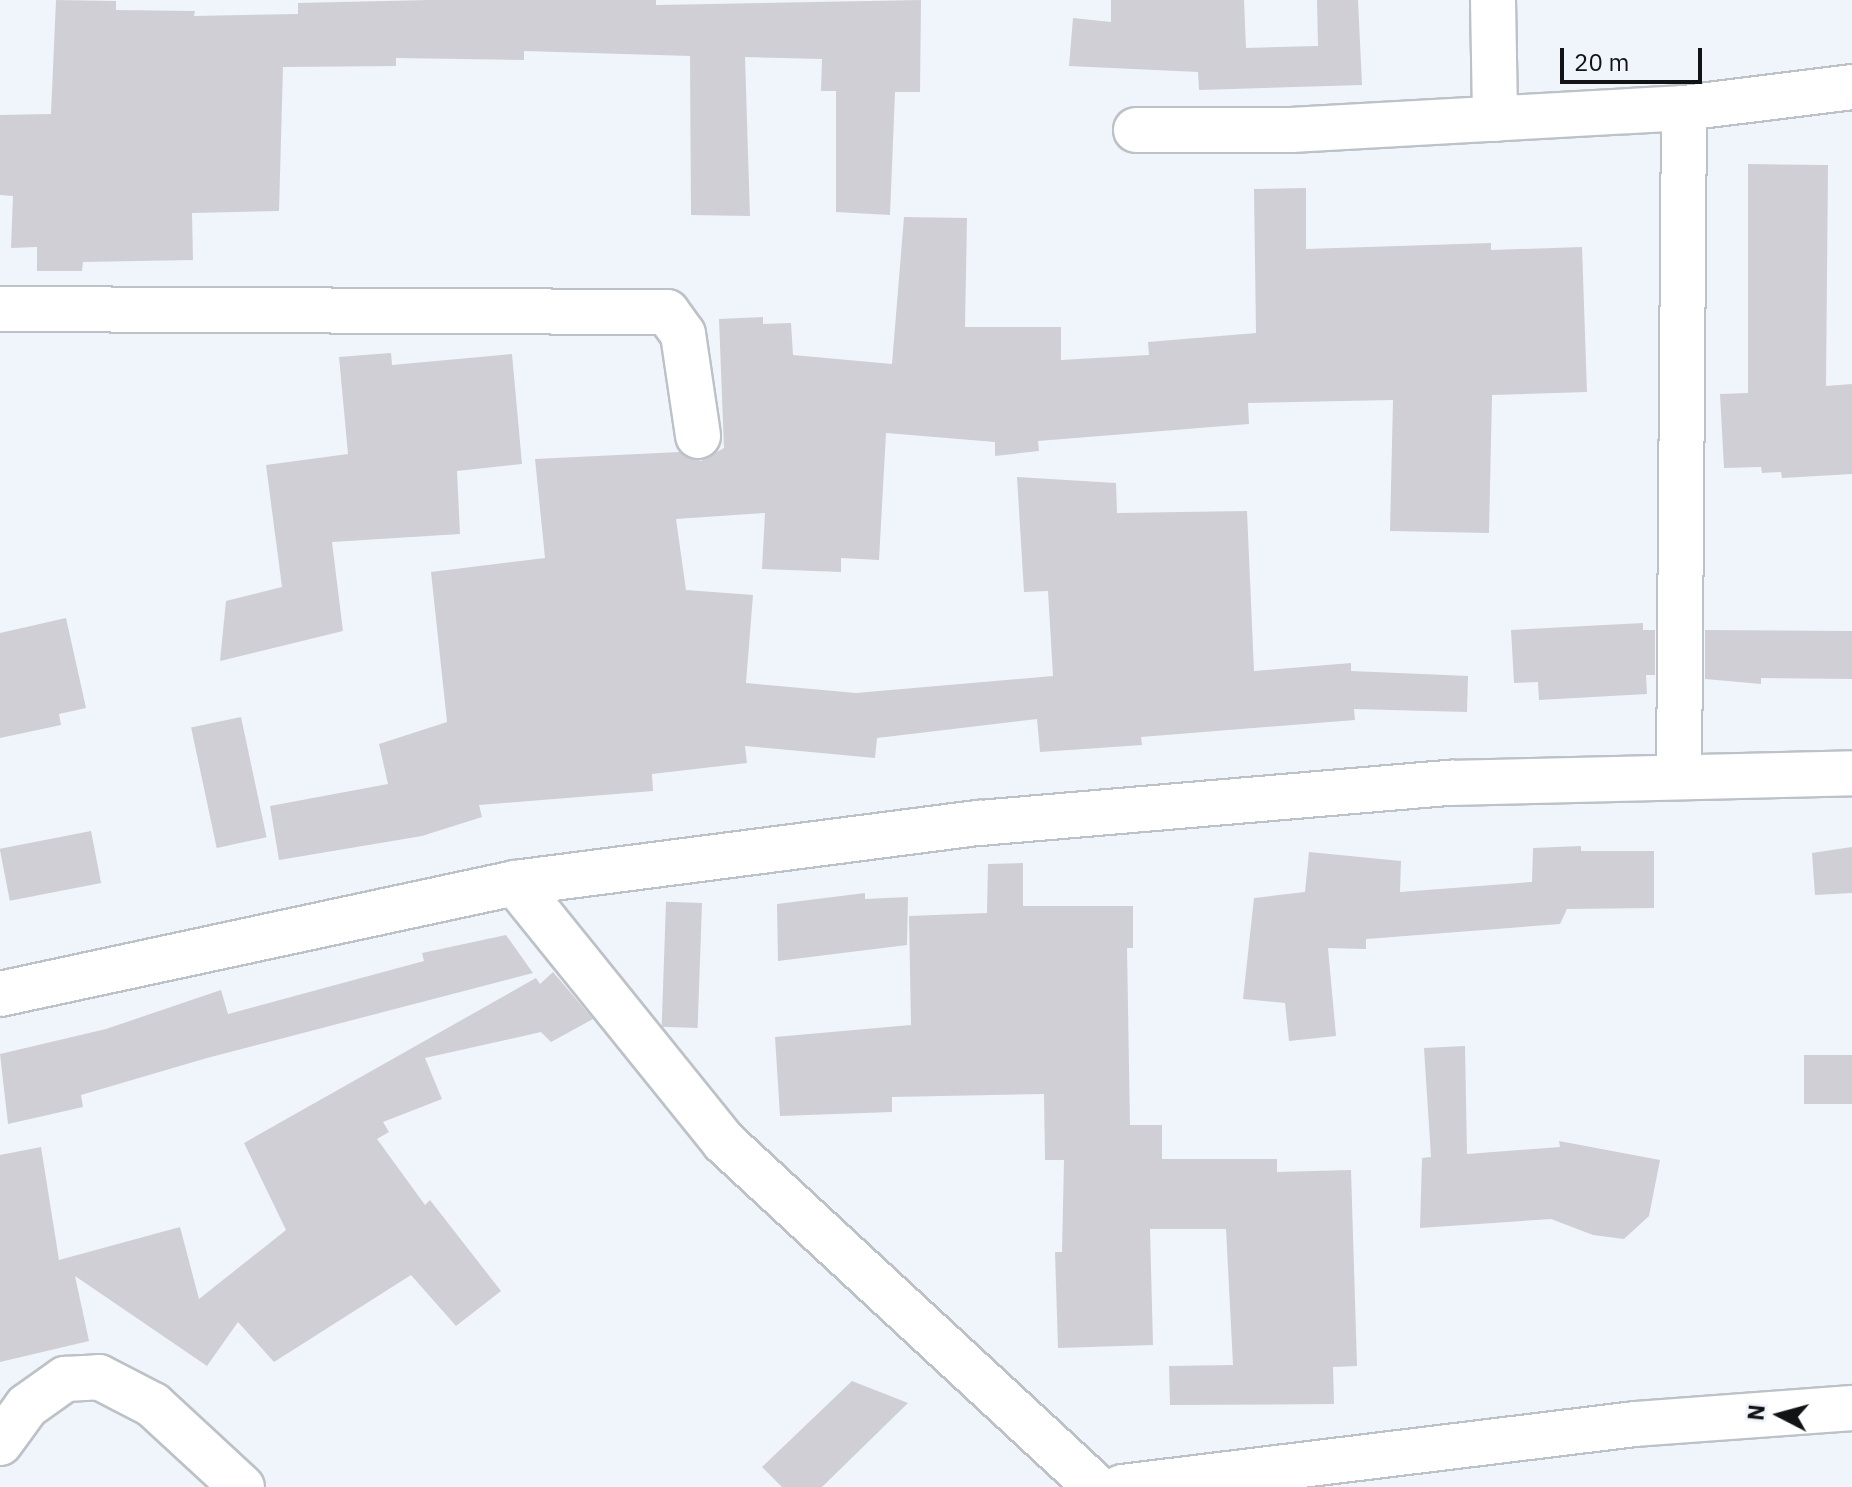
<!DOCTYPE html>
<html>
<head>
<meta charset="utf-8">
<style>
  body { margin:0 }
  #map { position:relative; width:1852px; height:1487px; overflow:hidden; background:#f0f5fb; font-family:"IBM Plex Sans",sans-serif }
  div>[style] { position:absolute }
  .building>* { inset:0; background:#d0cfd6; transform-origin:0 0 }
  .roads { filter:drop-shadow(2px 0 #bcc2c7) drop-shadow(-2px 0 #bcc2c7) drop-shadow(0 2px #bcc2c7) drop-shadow(0 -2px #bcc2c7) }
  .minor>* { height:44px; margin:-22px; padding:0 22px; transform-origin:22px; border-radius:22px; background:#fff }
  span { translate:-50% -50%; white-space:nowrap; text-align:center; line-height:1.15; -webkit-text-stroke:6px #f0f5fb; paint-order:stroke }
  .north { position:absolute; left:1740px; top:1375px; width:80px; height:80px; -webkit-text-stroke:6px #f0f5fb; paint-order:stroke; rotate:276deg; font-size:22px; font-weight:700; line-height:32px; text-align:center; color:#111315 }
  .north::after { content:''; display:block; margin:auto; width:28px; height:36px; background:#111315; clip-path:polygon(50% 0,100% 100%,50% 72%,0 100%) }
  .scale { position:absolute; left:1560px; top:48px; width:142px; height:36px; box-sizing:border-box; border:4px solid #111315; border-top:0; padding-left:10px; font-size:24px; line-height:28px; white-space:nowrap; color:#111315; -webkit-text-stroke:6px #f0f5fb; paint-order:stroke }
</style>
</head>
<body>
<div id="map">
  <div class="building">
    <div style="clip-path:polygon(56px 0,116px 1px,116px 10px,195px 11px,194px 16px,298px 14px,298px 3px,429px 0,656px 0,656px 5px,921px 0,920px 92px,895px 92px,890px 215px,836px 212px,836px 91px,821px 91px,822px 59px,745px 57px,750px 216px,691px 215px,690px 56px,524px 51px,524px 60px,396px 58px,396px 66px,283px 67px,279px 211px,192px 213px,193px 260px,83px 262px,82px 271px,37px 271px,37px 247px,11px 248px,13px 196px,0 195px,0 115px,51px 114px)"></div>
    <div style="clip-path:polygon(1111px 0,1244px 0,1246px 48px,1318px 46px,1317px 0,1358px 0,1362px 85px,1199px 90px,1198px 72px,1069px 66px,1073px 18px,1111px 22px)"></div>
    <div style="clip-path:polygon(1748px 164px,1828px 165px,1826px 386px,1852px 384px,1852px 474px,1782px 478px,1781px 472px,1762px 473px,1761px 467px,1724px 468px,1720px 394px,1748px 393px)"></div>
    <div style="clip-path:polygon(1306px 188px,1306px 249px,1491px 243px,1491px 250px,1582px 247px,1587px 392px,1492px 395px,1489px 533px,1390px 531px,1393px 400px,1248px 403px,1249px 424px,1038px 441px,1039px 451px,995px 456px,995px 442px,886px 433px,879px 560px,841px 558px,841px 572px,762px 569px,765px 513px,676px 519px,686px 590px,753px 595px,746px 683px,856px 693px,1053px 676px,1048px 591px,1024px 592px,1017px 477px,1116px 483px,1117px 513px,1247px 511px,1254px 671px,1351px 663px,1351px 671px,1468px 676px,1467px 712px,1354px 709px,1355px 720px,1141px 737px,1142px 745px,1040px 752px,1037px 719px,877px 738px,875px 758px,745px 746px,747px 763px,652px 774px,653px 791px,479px 805px,482px 817px,422px 836px,279px 860px,270px 806px,388px 784px,379px 744px,447px 722px,431px 572px,545px 558px,535px 459px,679px 452px,701px 461px,724px 448px,719px 319px,763px 317px,763px 324px,791px 323px,793px 355px,892px 364px,904px 217px,967px 218px,965px 327px,1061px 327px,1061px 360px,1149px 355px,1148px 342px,1256px 333px,1254px 189px)"></div>
    <div style="clip-path:polygon(391px 353px,392px 365px,512px 354px,522px 464px,457px 471px,460px 534px,332px 542px,343px 631px,220px 661px,226px 601px,282px 587px,266px 465px,348px 454px,339px 357px)"></div>
    <div style="clip-path:polygon(66px 618px,86px 708px,59px 714px,61px 725px,0 738px,0 633px)"></div>
    <div style="clip-path:polygon(1643px 623px,1643px 630px,1655px 630px,1655px 675px,1646px 675px,1647px 694px,1539px 700px,1538px 682px,1514px 683px,1511px 630px)"></div>
    <div style="clip-path:polygon(1705px 630px,1852px 631px,1852px 679px,1761px 678px,1761px 684px,1705px 679px)"></div>
    <div style="left:241px;top:717px;width:123px;height:51px;rotate:78deg"></div>
    <div style="left:91px;top:831px;width:53px;height:93px;rotate:79deg"></div>
    <div style="clip-path:polygon(1581px 846px,1581px 851px,1654px 851px,1654px 908px,1567px 909px,1560px 924px,1366px 939px,1366px 949px,1328px 948px,1336px 1036px,1289px 1041px,1285px 1003px,1243px 999px,1254px 898px,1305px 892px,1309px 852px,1401px 861px,1400px 892px,1532px 882px,1533px 848px)"></div>
    <div style="clip-path:polygon(1852px 847px,1852px 893px,1815px 895px,1812px 853px)"></div>
    <div style="clip-path:polygon(1023px 863px,1023px 906px,1133px 906px,1133px 948px,1127px 948px,1130px 1125px,1162px 1125px,1162px 1159px,1277px 1159px,1277px 1172px,1351px 1170px,1357px 1366px,1333px 1367px,1334px 1404px,1170px 1405px,1169px 1366px,1233px 1365px,1226px 1229px,1150px 1229px,1153px 1345px,1058px 1348px,1055px 1252px,1062px 1252px,1064px 1160px,1045px 1160px,1044px 1094px,892px 1097px,892px 1112px,780px 1116px,775px 1037px,911px 1025px,909px 916px,987px 913px,988px 864px)"></div>
    <div style="clip-path:polygon(865px 893px,865px 899px,908px 897px,907px 945px,778px 961px,777px 904px)"></div>
    <div style="left:702px;top:903px;width:125px;height:36px;rotate:92deg"></div>
    <div style="clip-path:polygon(506px 935px,533px 973px,207px 1058px,81px 1095px,83px 1107px,8px 1124px,0 1054px,106px 1029px,221px 990px,228px 1014px,424px 961px,422px 953px)"></div>
    <div style="clip-path:polygon(553px 972px,593px 1019px,551px 1042px,541px 1032px,425px 1058px,442px 1099px,383px 1122px,389px 1132px,377px 1139px,425px 1205px,430px 1200px,501px 1291px,456px 1326px,411px 1275px,274px 1362px,238px 1322px,207px 1366px,75px 1276px,89px 1341px,0 1362px,0 1155px,41px 1147px,59px 1260px,180px 1227px,199px 1299px,286px 1230px,244px 1143px,536px 978px,540px 984px)"></div>
    <div style="clip-path:polygon(1465px 1046px,1467px 1154px,1560px 1147px,1559px 1141px,1660px 1160px,1649px 1216px,1624px 1239px,1593px 1235px,1551px 1219px,1420px 1228px,1422px 1158px,1431px 1157px,1424px 1048px)"></div>
    <div style="left:1852px;top:1055px;width:49px;height:48px;rotate:90deg"></div>
    <div style="clip-path:polygon(852px 1381px,908px 1403px,822px 1487px,782px 1487px,762px 1467px)"></div>
  </div>
  <div class="roads">
    <div class="minor">
      <div style="left:1493px;top:0;width:119px;rotate:89deg"></div>
      <div style="left:1136px;top:130px;width:155px"></div>
      <div style="left:1291px;top:130px;width:394px;rotate:-3.2deg"></div>
      <div style="left:1684px;top:108px;width:169px;rotate:-7.1deg"></div>
      <div style="left:0;top:309px;width:667px;rotate:0.26deg"></div>
      <div style="left:667px;top:312px;width:27px;rotate:54deg"></div>
      <div style="left:683px;top:334px;width:103px;rotate:81.6deg"></div>
      <div style="left:1679px;top:777px;width:669px;rotate:-89.57deg"></div>
      <div style="left:515px;top:883px;width:333px;rotate:51.1deg"></div>
      <div style="left:724px;top:1142px;width:507px;rotate:42.84deg"></div>
      <div style="left:0;top:994px;width:527px;rotate:-12.16deg"></div>
      <div style="left:515px;top:883px;width:469px;rotate:-7.4deg"></div>
      <div style="left:980px;top:823px;width:473px;rotate:-4.9deg"></div>
      <div style="left:1451px;top:783px;width:401px;rotate:-1.4deg"></div>
      <div style="left:0;top:1443px;width:46px;rotate:-53.9deg"></div>
      <div style="left:27px;top:1406px;width:47px;rotate:-35.4deg"></div>
      <div style="left:65px;top:1379px;width:34px;rotate:-3deg"></div>
      <div style="left:99px;top:1377px;width:61px;rotate:27.4deg"></div>
      <div style="left:153px;top:1405px;width:121px;rotate:42.7deg"></div>
      <div style="left:1122px;top:1487px;width:517px;rotate:-7deg"></div>
      <div style="left:1635px;top:1424px;width:218px;rotate:-4.2deg"></div>
    </div>
  </div>
  <div class="north">N</div>
  <div class="scale">20 m</div>
</div>
</body>
</html>
